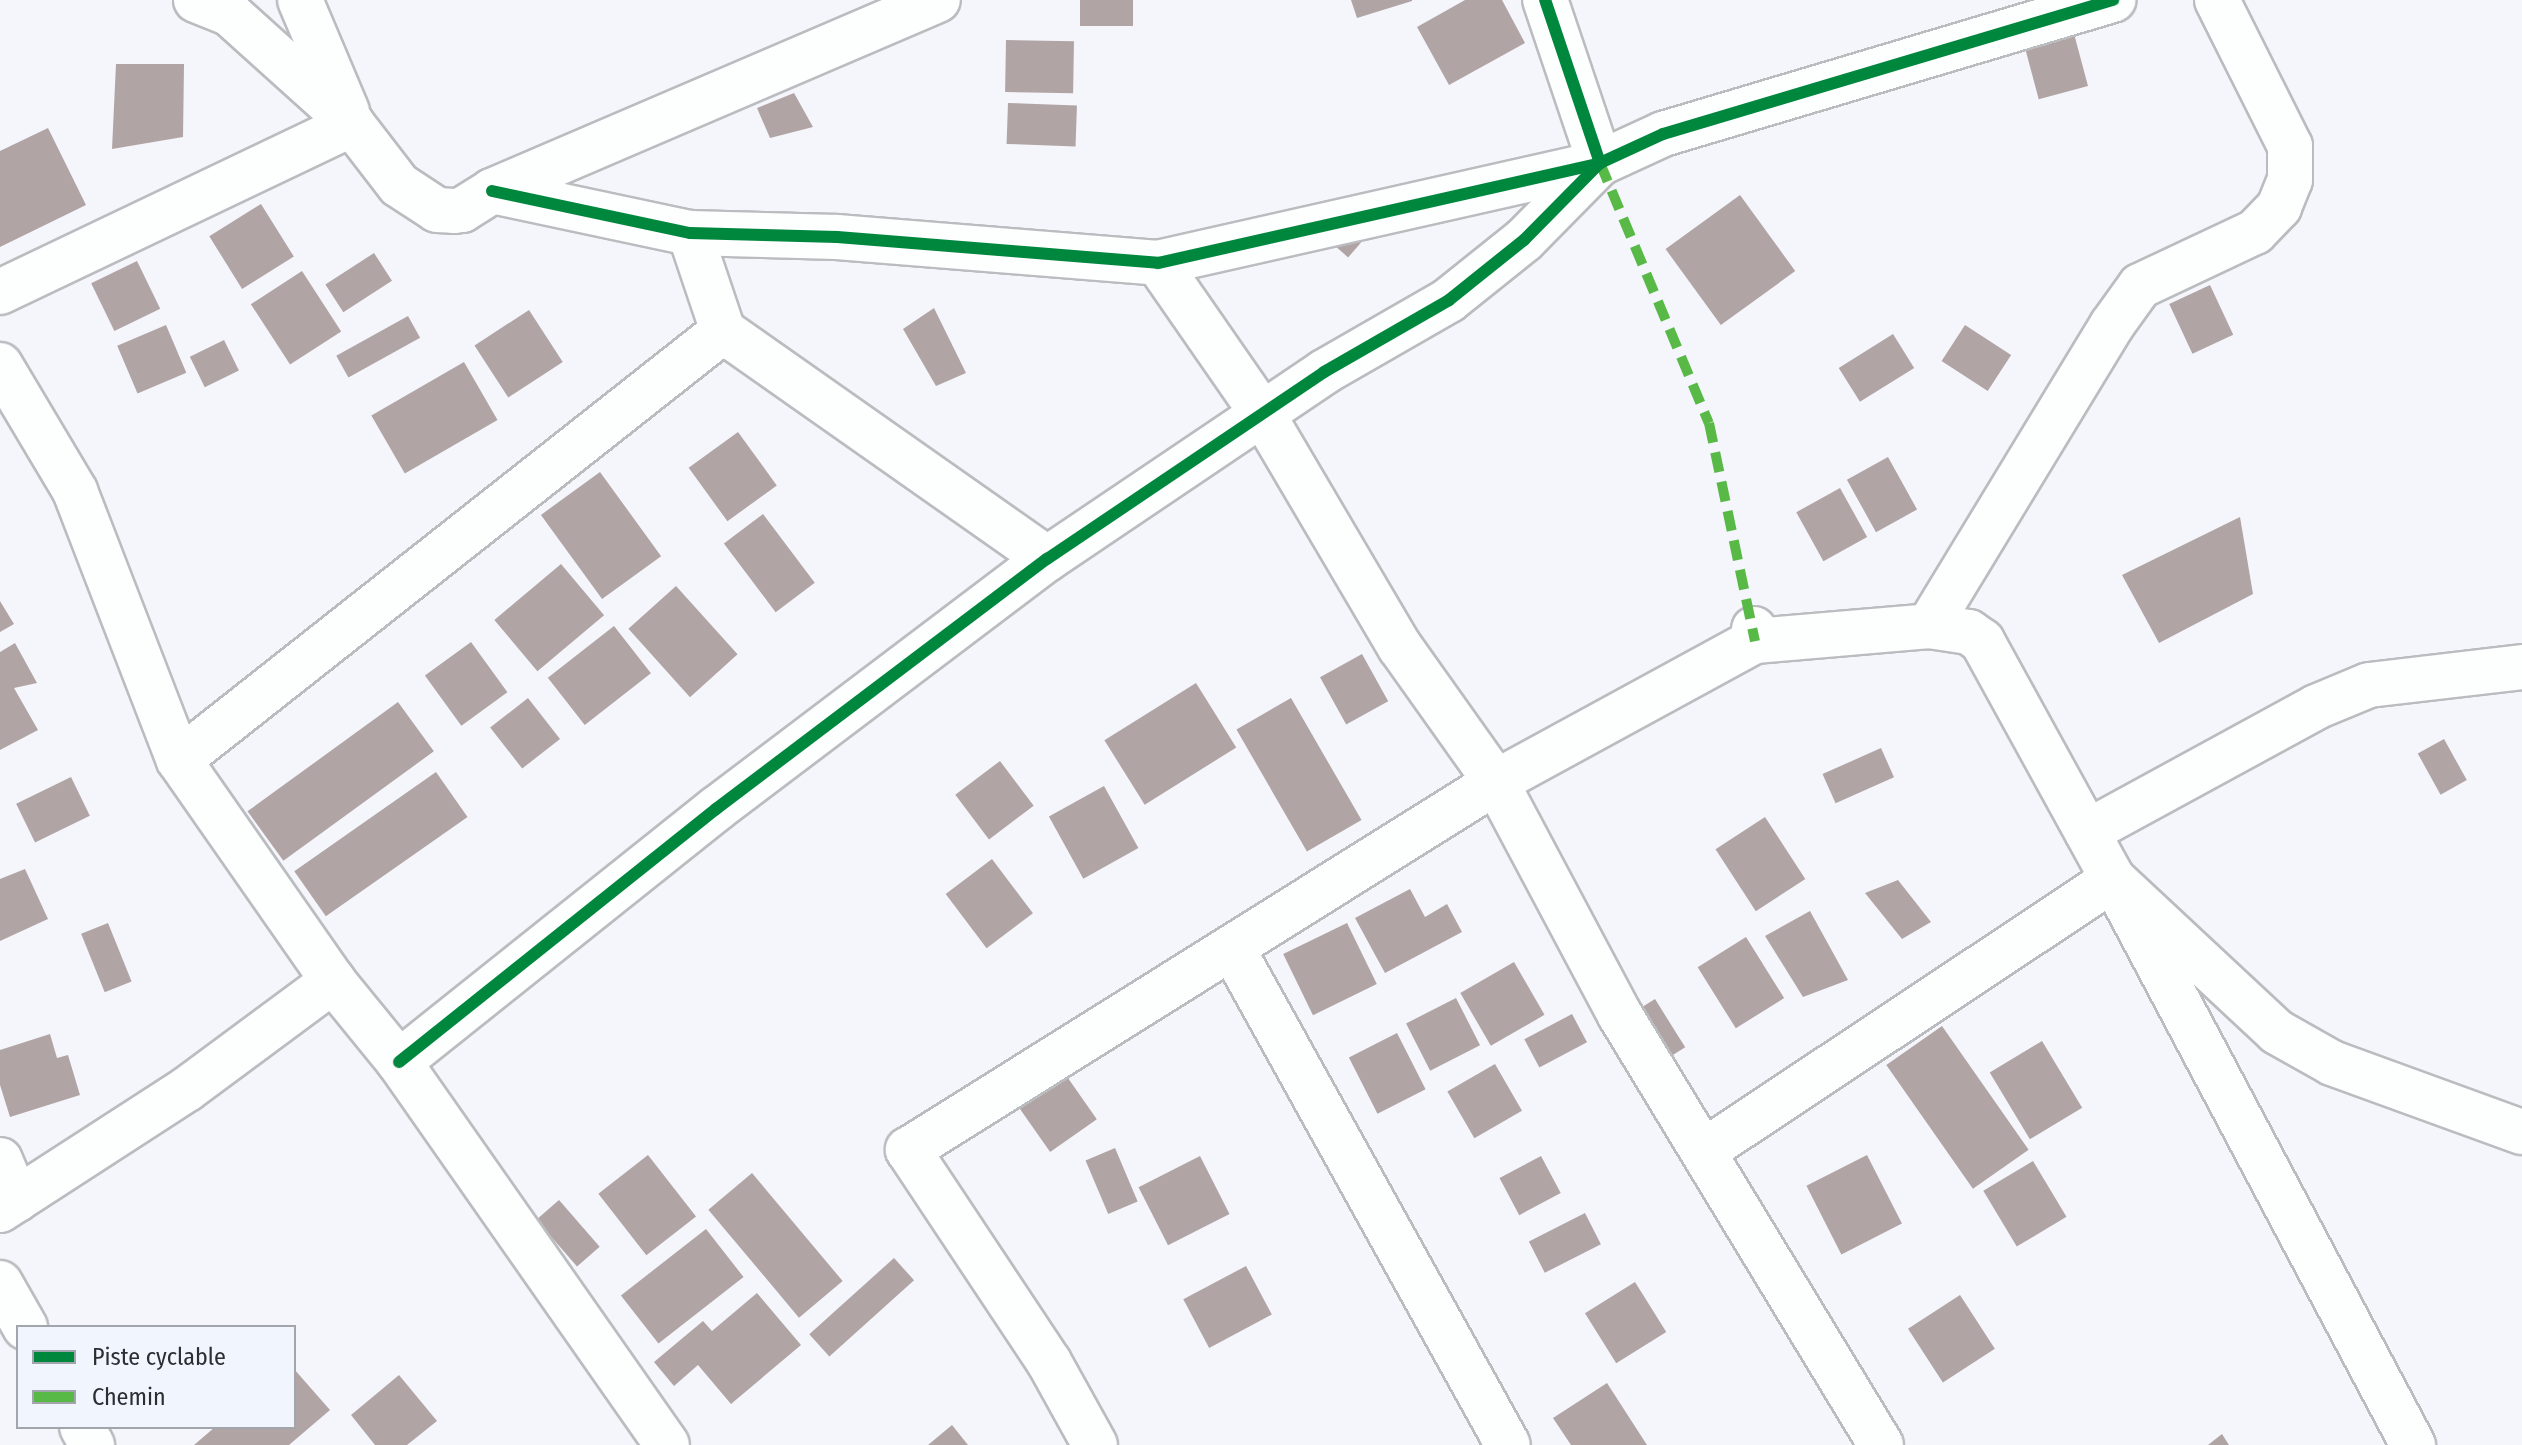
<!DOCTYPE html>
<html>
<head>
<meta charset="utf-8">
<style>
  body { margin:0 }
  #map { position:relative; width:2522px; height:1445px; overflow:hidden; background:#f4f6fb; font-family:"Fira Sans Condensed",sans-serif }
  div>[style] { position:absolute }
  .building>* { inset:0; background:#b1a4a5; transform-origin:0 0 }
  .roads { filter:drop-shadow(2px 0 #bbbcc0) drop-shadow(-2px 0 #bbbcc0) drop-shadow(0 2px #bbbcc0) drop-shadow(0 -2px #bbbcc0) }
  .minor>* { height:44px; margin:-22px; padding:0 22px; transform-origin:22px; border-radius:22px; background:#fdfefe }
  .quiet>* { height:10px; margin-top:-5px; transform-origin:0; background:repeating-linear-gradient(90deg,#58b947 0 20px,transparent 0 30px) }
  .cycleway>* { height:12px; margin:-6px; padding:0 6px; transform-origin:6px; border-radius:6px; background:#00873e }
  span { translate:-50% -50%; white-space:nowrap; text-align:center; line-height:1.15; -webkit-text-stroke:8px #f1f5fe; paint-order:stroke }
  .legend { position:absolute; left:16px; top:1325px; width:280px; height:104px; box-sizing:border-box; background:#f1f5fe; border:2px solid #a2a5ac; margin:0; padding:10px 14px; list-style:none; font-size:24px; color:#2c2e31 }
  .legend li { display:flex; align-items:center; gap:16px; height:40px }
  .legend b { width:40px; border:2px solid #a2a5ac }
</style>
</head>
<body>
<div id="map">
  <div class="building">
    <div style="left:1080px;top:0;width:53px;height:26px"></div>
    <div style="clip-path:polygon(1351px 0,1412px 0,1412px 1px,1357px 18px)"></div>
    <div style="clip-path:polygon(1465px 0,1502px 0,1525px 43px,1449px 85px,1417px 27px)"></div>
    <div style="left:2073px;top:30px;width:58px;height:51px;rotate:75deg"></div>
    <div style="left:1006px;top:40px;width:68px;height:52px;rotate:1deg"></div>
    <div style="clip-path:polygon(116px 64px,184px 64px,183px 137px,112px 149px)"></div>
    <div style="clip-path:polygon(794px 93px,813px 127px,770px 138px,757px 108px)"></div>
    <div style="left:1008px;top:103px;width:69px;height:41px;rotate:2deg"></div>
    <div style="clip-path:polygon(48px 128px,86px 205px,0 247px,0 151px)"></div>
    <div style="left:1740px;top:195px;width:94px;height:92px;rotate:54deg"></div>
    <div style="left:261px;top:204px;width:62px;height:61px;rotate:58deg"></div>
    <div style="left:1349px;top:229px;width:18px;height:22px;rotate:41deg"></div>
    <div style="left:374px;top:253px;width:33px;height:58px;rotate:57deg"></div>
    <div style="left:137px;top:261px;width:53px;height:51px;rotate:64deg"></div>
    <div style="left:302px;top:271px;width:72px;height:61px;rotate:57deg"></div>
    <div style="left:2210px;top:285px;width:55px;height:45px;rotate:65deg"></div>
    <div style="clip-path:polygon(934px 308px,966px 373px,936px 386px,903px 329px)"></div>
    <div style="left:529px;top:310px;width:62px;height:65px;rotate:57deg"></div>
    <div style="left:408px;top:316px;width:25px;height:82px;rotate:61deg"></div>
    <div style="left:166px;top:325px;width:52px;height:53px;rotate:67deg"></div>
    <div style="left:1965px;top:325px;width:55px;height:43px;rotate:33deg"></div>
    <div style="left:1893px;top:334px;width:40px;height:64px;rotate:58deg"></div>
    <div style="left:224px;top:340px;width:34px;height:38px;rotate:64deg"></div>
    <div style="left:464px;top:362px;width:67px;height:107px;rotate:60deg"></div>
    <div style="left:738px;top:432px;width:66px;height:61px;rotate:54deg"></div>
    <div style="left:1888px;top:457px;width:60px;height:47px;rotate:61deg"></div>
    <div style="left:600px;top:472px;width:104px;height:73px;rotate:54deg"></div>
    <div style="left:1840px;top:488px;width:56px;height:50px;rotate:61deg"></div>
    <div style="left:763px;top:514px;width:86px;height:49px;rotate:53deg"></div>
    <div style="clip-path:polygon(2240px 517px,2253px 594px,2159px 643px,2122px 575px)"></div>
    <div style="left:561px;top:564px;width:67px;height:87px;rotate:50deg"></div>
    <div style="left:676px;top:586px;width:92px;height:64px;rotate:48deg"></div>
    <div style="clip-path:polygon(0 601px,14px 624px,0 632px)"></div>
    <div style="left:614px;top:626px;width:60px;height:84px;rotate:52deg"></div>
    <div style="left:471px;top:642px;width:62px;height:57px;rotate:54deg"></div>
    <div style="clip-path:polygon(15px 643px,37px 683px,14px 688px,38px 730px,0 750px,0 652px)"></div>
    <div style="left:1362px;top:654px;width:54px;height:48px;rotate:61deg"></div>
    <div style="left:1196px;top:683px;width:76px;height:108px;rotate:58deg"></div>
    <div style="left:528px;top:698px;width:52px;height:48px;rotate:52deg"></div>
    <div style="left:1291px;top:698px;width:141px;height:63px;rotate:60deg"></div>
    <div style="left:398px;top:702px;width:61px;height:186px;rotate:54deg"></div>
    <div style="left:2444px;top:739px;width:47px;height:30px;rotate:61deg"></div>
    <div style="left:1881px;top:748px;width:32px;height:64px;rotate:66deg"></div>
    <div style="left:1000px;top:761px;width:56px;height:56px;rotate:53deg"></div>
    <div style="left:436px;top:772px;width:55px;height:173px;rotate:55deg"></div>
    <div style="left:71px;top:777px;width:43px;height:61px;rotate:64deg"></div>
    <div style="left:1104px;top:786px;width:71px;height:63px;rotate:61deg"></div>
    <div style="left:1765px;top:817px;width:74px;height:59px;rotate:57deg"></div>
    <div style="left:992px;top:859px;width:68px;height:58px;rotate:53deg"></div>
    <div style="clip-path:polygon(25px 869px,48px 919px,0 941px,0 879px)"></div>
    <div style="clip-path:polygon(1898px 880px,1931px 922px,1902px 939px,1865px 893px)"></div>
    <div style="clip-path:polygon(1410px 889px,1425px 917px,1447px 904px,1462px 932px,1385px 973px,1355px 918px)"></div>
    <div style="clip-path:polygon(1810px 911px,1848px 980px,1803px 997px,1765px 936px)"></div>
    <div style="left:108px;top:923px;width:63px;height:29px;rotate:68deg"></div>
    <div style="left:1347px;top:923px;width:68px;height:71px;rotate:64deg"></div>
    <div style="left:1746px;top:937px;width:72px;height:57px;rotate:58deg"></div>
    <div style="left:1514px;top:962px;width:61px;height:62px;rotate:60deg"></div>
    <div style="left:1456px;top:998px;width:53px;height:56px;rotate:63deg"></div>
    <div style="left:1655px;top:999px;width:57px;height:24px;rotate:58deg"></div>
    <div style="left:1572px;top:1014px;width:32px;height:54px;rotate:62deg"></div>
    <div style="left:1942px;top:1026px;width:151px;height:68px;rotate:55deg"></div>
    <div style="left:1397px;top:1033px;width:63px;height:54px;rotate:63deg"></div>
    <div style="clip-path:polygon(50px 1034px,57px 1058px,68px 1055px,80px 1095px,10px 1117px,0 1085px,0 1050px)"></div>
    <div style="left:2042px;top:1041px;width:78px;height:61px;rotate:59deg"></div>
    <div style="left:1495px;top:1064px;width:54px;height:55px;rotate:60deg"></div>
    <div style="left:1063px;top:1071px;width:59px;height:57px;rotate:55deg"></div>
    <div style="left:1115px;top:1148px;width:58px;height:32px;rotate:67deg"></div>
    <div style="left:648px;top:1155px;width:78px;height:63px;rotate:52deg"></div>
    <div style="left:1867px;top:1155px;width:77px;height:68px;rotate:63deg"></div>
    <div style="left:1200px;top:1156px;width:65px;height:69px;rotate:63deg"></div>
    <div style="left:1541px;top:1156px;width:42px;height:47px;rotate:62deg"></div>
    <div style="left:2033px;top:1161px;width:65px;height:58px;rotate:59deg"></div>
    <div style="left:752px;top:1173px;width:141px;height:57px;rotate:50deg"></div>
    <div style="left:559px;top:1200px;width:62px;height:30px;rotate:49deg"></div>
    <div style="left:1585px;top:1213px;width:35px;height:63px;rotate:63deg"></div>
    <div style="left:706px;top:1229px;width:61px;height:108px;rotate:52deg"></div>
    <div style="left:894px;top:1258px;width:30px;height:114px;rotate:48deg"></div>
    <div style="left:1246px;top:1266px;width:55px;height:71px;rotate:62deg"></div>
    <div style="left:1635px;top:1282px;width:59px;height:59px;rotate:58deg"></div>
    <div style="clip-path:polygon(757px 1293px,801px 1345px,731px 1404px,698px 1365px,674px 1386px,654px 1362px,703px 1321px,712px 1331px)"></div>
    <div style="left:1960px;top:1295px;width:64px;height:62px;rotate:57deg"></div>
    <div style="clip-path:polygon(294px 1369px,330px 1410px,289px 1445px,194px 1445px,215px 1427px,294px 1427px)"></div>
    <div style="clip-path:polygon(399px 1375px,437px 1421px,407px 1445px,375px 1445px,351px 1415px)"></div>
    <div style="clip-path:polygon(1607px 1383px,1647px 1445px,1571px 1445px,1553px 1418px)"></div>
    <div style="clip-path:polygon(952px 1425px,968px 1445px,928px 1445px)"></div>
    <div style="clip-path:polygon(2222px 1434px,2229px 1445px,2208px 1445px)"></div>
  </div>
  <div class="roads">
    <div class="minor">
      <div style="left:196px;top:0;width:37px;rotate:22deg"></div>
      <div style="left:230px;top:14px;width:164px;rotate:42deg"></div>
      <div style="left:352px;top:124px;width:77px;rotate:52.4deg"></div>
      <div style="left:399px;top:185px;width:45px;rotate:33.3deg"></div>
      <div style="left:437px;top:210px;width:17px;rotate:3deg"></div>
      <div style="left:454px;top:211px;width:8px;rotate:-7deg"></div>
      <div style="left:462px;top:210px;width:36px;rotate:-32deg"></div>
      <div style="left:492px;top:191px;width:485px;rotate:-23.2deg"></div>
      <div style="left:300px;top:0;width:121px;rotate:67.1deg"></div>
      <div style="left:492px;top:191px;width:202px;rotate:12deg"></div>
      <div style="left:690px;top:233px;width:147px;rotate:1.6deg"></div>
      <div style="left:837px;top:237px;width:322px;rotate:4.6deg"></div>
      <div style="left:1158px;top:263px;width:453px;rotate:-12.7deg"></div>
      <div style="left:1600px;top:163px;width:69px;rotate:-24.7deg"></div>
      <div style="left:1663px;top:134px;width:470px;rotate:-16.6deg"></div>
      <div style="left:690px;top:233px;width:103px;rotate:71.4deg"></div>
      <div style="left:723px;top:331px;width:396px;rotate:35.1deg"></div>
      <div style="left:1158px;top:263px;width:183px;rotate:55.3deg"></div>
      <div style="left:1262px;top:413px;width:272px;rotate:59.5deg"></div>
      <div style="left:1400px;top:647px;width:166px;rotate:54.6deg"></div>
      <div style="left:1496px;top:782px;width:264px;rotate:62deg"></div>
      <div style="left:1620px;top:1015px;width:503px;rotate:58.74deg"></div>
      <div style="left:0;top:292px;width:390px;rotate:-25.5deg"></div>
      <div style="left:0;top:365px;width:147px;rotate:59.2deg"></div>
      <div style="left:75px;top:491px;width:288px;rotate:68.9deg"></div>
      <div style="left:179px;top:760px;width:269px;rotate:55.1deg"></div>
      <div style="left:333px;top:981px;width:104px;rotate:50.8deg"></div>
      <div style="left:399px;top:1062px;width:467px;rotate:55deg"></div>
      <div style="left:1929px;top:626px;width:352px;rotate:-58.7deg"></div>
      <div style="left:2112px;top:325px;width:48px;rotate:-54.3deg"></div>
      <div style="left:2140px;top:286px;width:127px;rotate:-25.2deg"></div>
      <div style="left:2255px;top:232px;width:35px;rotate:-46deg"></div>
      <div style="left:2279px;top:207px;width:29px;rotate:-68deg"></div>
      <div style="left:2290px;top:180px;width:34px;rotate:-90deg"></div>
      <div style="left:2290px;top:146px;width:163px;rotate:-116.6deg"></div>
      <div style="left:1754px;top:629px;width:12px;rotate:85deg"></div>
      <div style="left:1755px;top:641px;width:175px;rotate:-4.9deg"></div>
      <div style="left:1929px;top:626px;width:40px;rotate:8.5deg"></div>
      <div style="left:1969px;top:632px;width:16px;rotate:35deg"></div>
      <div style="left:1982px;top:641px;width:272px;rotate:61.2deg"></div>
      <div style="left:2113px;top:879px;width:224px;rotate:43deg"></div>
      <div style="left:2277px;top:1032px;width:63px;rotate:29.4deg"></div>
      <div style="left:2332px;top:1063px;width:202px;rotate:20deg"></div>
      <div style="left:179px;top:760px;width:693px;rotate:-38.26deg"></div>
      <div style="left:2087px;top:832px;width:261px;rotate:-28.6deg"></div>
      <div style="left:2316px;top:707px;width:57px;rotate:-22.5deg"></div>
      <div style="left:2369px;top:685px;width:154px;rotate:-6.7deg"></div>
      <div style="left:1232px;top:948px;width:568px;rotate:60.96deg"></div>
      <div style="left:399px;top:1062px;width:406px;rotate:-38.6deg"></div>
      <div style="left:716px;top:809px;width:415px;rotate:-37.1deg"></div>
      <div style="left:1047px;top:559px;width:334px;rotate:-34deg"></div>
      <div style="left:1324px;top:372px;width:144px;rotate:-29.9deg"></div>
      <div style="left:1449px;top:300px;width:96px;rotate:-38.7deg"></div>
      <div style="left:1524px;top:240px;width:108px;rotate:-45.4deg"></div>
      <div style="left:1600px;top:163px;width:172px;rotate:-108.6deg"></div>
      <div style="left:1704px;top:1151px;width:491px;rotate:-33.6deg"></div>
      <div style="left:2113px;top:879px;width:641px;rotate:62.07deg"></div>
      <div style="left:0;top:1160px;width:43px;rotate:67deg"></div>
      <div style="left:0;top:1210px;width:223px;rotate:-32.9deg"></div>
      <div style="left:187px;top:1089px;width:182px;rotate:-36.5deg"></div>
      <div style="left:0;top:1283px;width:51px;rotate:60.4deg"></div>
      <div style="left:82px;top:1427px;width:21px;rotate:61deg"></div>
      <div style="left:1095px;top:1445px;width:95px;rotate:-119deg"></div>
      <div style="left:1049px;top:1362px;width:255px;rotate:-123.6deg"></div>
      <div style="left:908px;top:1150px;width:694px;rotate:-32.04deg"></div>
      <div style="left:1496px;top:782px;width:295px;rotate:-28.6deg"></div>
    </div>
  </div>
  <div class="quiet">
    <div style="left:1600px;top:163px;width:282px;rotate:67.3deg"></div>
    <div style="left:1709px;top:423px;width:223px;rotate:78.1deg"></div>
  </div>
  <div class="cycleway">
    <div style="left:492px;top:191px;width:202px;rotate:12deg"></div>
    <div style="left:690px;top:233px;width:147px;rotate:1.6deg"></div>
    <div style="left:837px;top:237px;width:322px;rotate:4.6deg"></div>
    <div style="left:1158px;top:263px;width:453px;rotate:-12.7deg"></div>
    <div style="left:1600px;top:163px;width:69px;rotate:-24.7deg"></div>
    <div style="left:1663px;top:134px;width:470px;rotate:-16.6deg"></div>
    <div style="left:399px;top:1062px;width:406px;rotate:-38.6deg"></div>
    <div style="left:716px;top:809px;width:415px;rotate:-37.1deg"></div>
    <div style="left:1047px;top:559px;width:334px;rotate:-34deg"></div>
    <div style="left:1324px;top:372px;width:144px;rotate:-29.9deg"></div>
    <div style="left:1449px;top:300px;width:96px;rotate:-38.7deg"></div>
    <div style="left:1524px;top:240px;width:108px;rotate:-45.4deg"></div>
    <div style="left:1600px;top:163px;width:172px;rotate:-108.6deg"></div>
  </div>
  <ul class="legend">
  <li><b style="height:10px;background:#00873e"></b>Piste cyclable</li>
  <li><b style="height:10px;background:#58b947"></b>Chemin</li>
  </ul>
</div>
</body>
</html>
